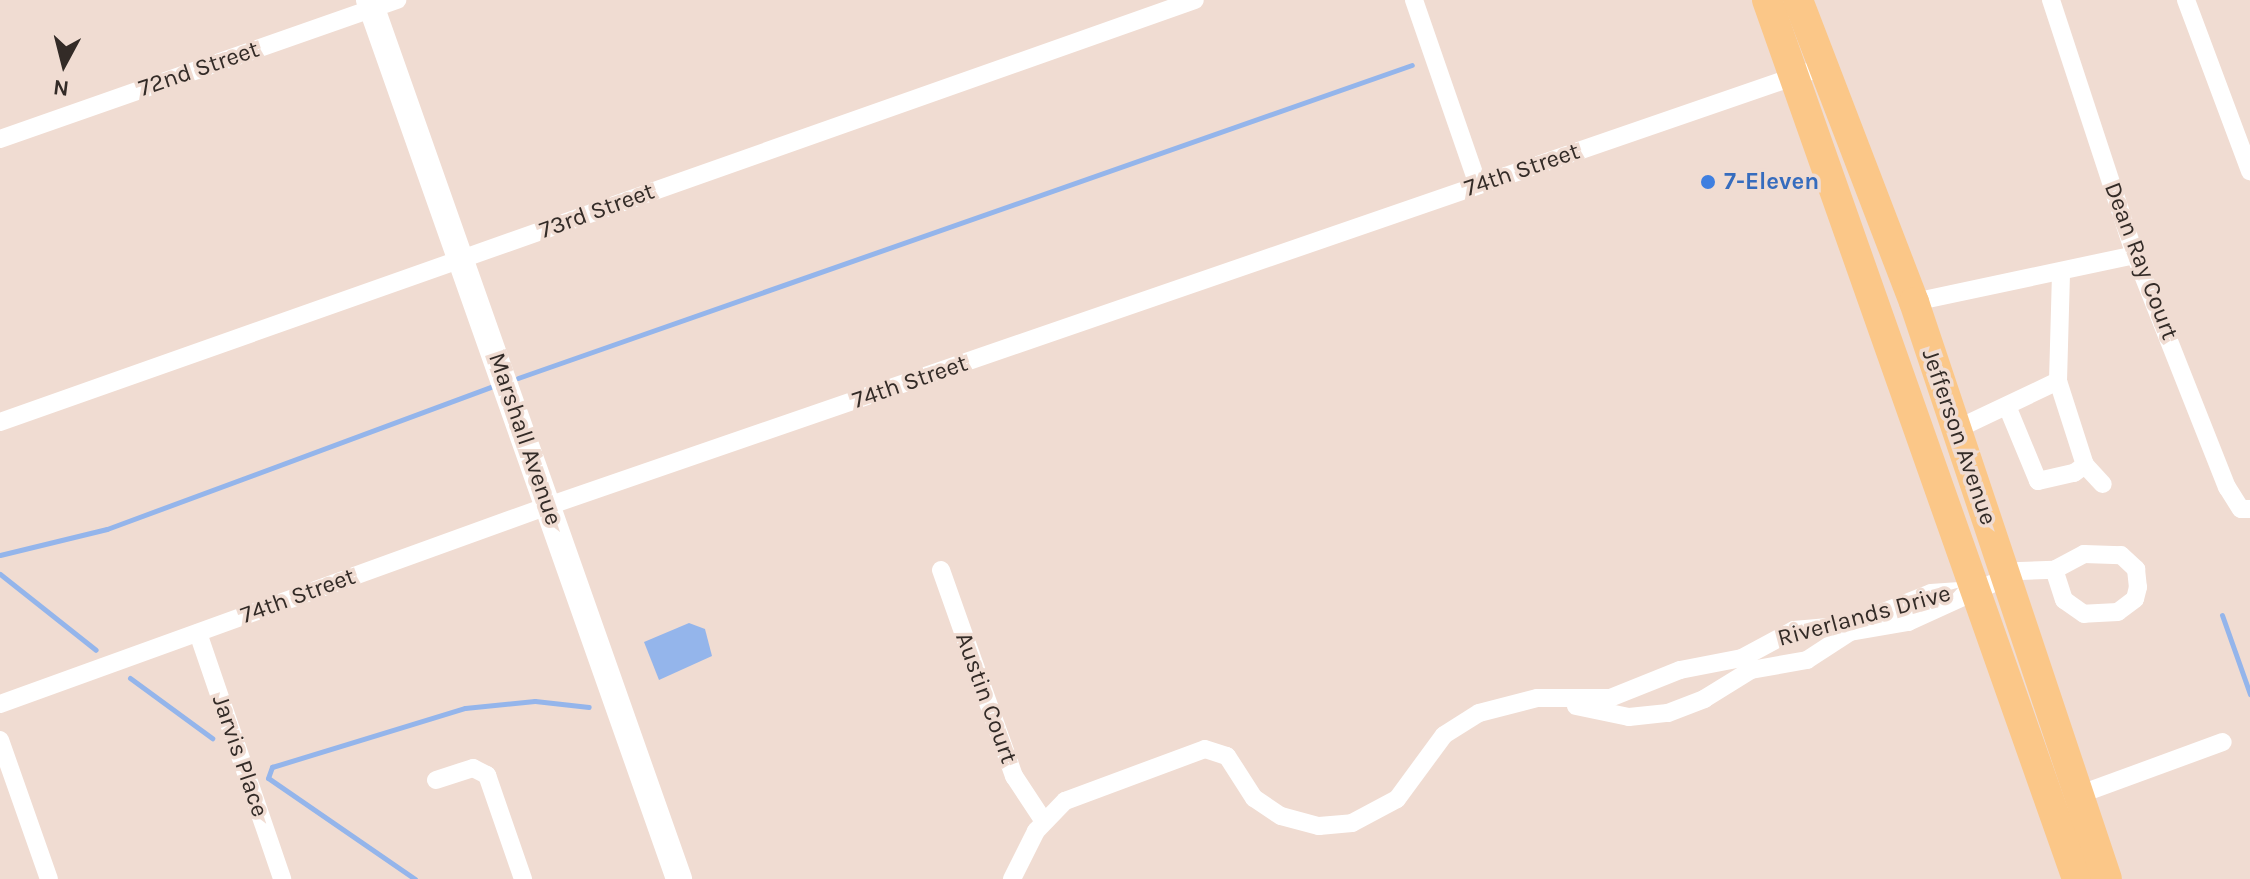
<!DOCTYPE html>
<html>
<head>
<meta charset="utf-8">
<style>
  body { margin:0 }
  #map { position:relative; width:2250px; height:879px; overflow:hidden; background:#f0dcd2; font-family:Karla,sans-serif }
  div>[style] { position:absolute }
  .water>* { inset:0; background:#94b5eb }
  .stream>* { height:5px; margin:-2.5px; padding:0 2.5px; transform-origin:2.5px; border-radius:2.5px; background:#94b5eb }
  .street>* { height:18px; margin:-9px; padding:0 9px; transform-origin:9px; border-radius:9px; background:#fff }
  .secondary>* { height:26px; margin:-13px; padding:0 13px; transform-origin:13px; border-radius:13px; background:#fff }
  .primary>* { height:30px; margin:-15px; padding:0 15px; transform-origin:15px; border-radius:15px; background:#fbc788 }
  .dots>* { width:22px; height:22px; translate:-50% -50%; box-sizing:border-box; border:4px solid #f0dcd2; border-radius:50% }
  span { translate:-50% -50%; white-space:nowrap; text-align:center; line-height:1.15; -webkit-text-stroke:7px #f0dcd2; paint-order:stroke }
  .street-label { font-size:24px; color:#332b27 }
  .shop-label { font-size:24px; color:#366cbe; font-weight:700 }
  .left { translate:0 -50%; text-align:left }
  .north { position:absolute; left:24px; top:24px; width:80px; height:80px; -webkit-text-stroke:6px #f0dcd2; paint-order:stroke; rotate:187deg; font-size:22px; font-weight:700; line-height:32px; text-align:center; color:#332b27 }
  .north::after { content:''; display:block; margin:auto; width:28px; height:36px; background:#332b27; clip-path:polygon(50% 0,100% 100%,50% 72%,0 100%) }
</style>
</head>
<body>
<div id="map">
  <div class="water">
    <div style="clip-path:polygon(689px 623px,705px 629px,712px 656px,659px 680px,644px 642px)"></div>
  </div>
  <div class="stream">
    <div style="left:518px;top:378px;width:947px;rotate:-19.3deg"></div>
    <div style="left:0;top:555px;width:110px;rotate:-13.7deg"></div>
    <div style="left:107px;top:529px;width:413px;rotate:-20.3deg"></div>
    <div style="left:0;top:574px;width:122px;rotate:38.4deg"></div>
    <div style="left:2222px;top:615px;width:84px;rotate:70.5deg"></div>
    <div style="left:130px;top:678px;width:102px;rotate:36.2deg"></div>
    <div style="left:415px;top:879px;width:178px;rotate:-145.5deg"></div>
    <div style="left:268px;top:778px;width:12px;rotate:-70deg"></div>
    <div style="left:272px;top:767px;width:202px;rotate:-17deg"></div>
    <div style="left:465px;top:708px;width:70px;rotate:-5.7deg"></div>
    <div style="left:535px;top:701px;width:54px;rotate:6.3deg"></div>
  </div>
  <div class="street">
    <div style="left:1414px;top:0;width:196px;rotate:70.9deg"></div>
    <div style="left:2051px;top:0;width:268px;rotate:71.8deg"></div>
    <div style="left:2135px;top:255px;width:250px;rotate:68.4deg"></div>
    <div style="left:2227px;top:487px;width:26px;rotate:58deg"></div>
    <div style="left:2241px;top:509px;width:9px"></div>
    <div style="left:2186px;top:0;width:183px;rotate:69.5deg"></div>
    <div style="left:0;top:139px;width:421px;rotate:-19.3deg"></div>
    <div style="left:1914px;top:302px;width:226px;rotate:-12deg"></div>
    <div style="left:2058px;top:381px;width:88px;rotate:72.2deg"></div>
    <div style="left:2085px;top:465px;width:26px;rotate:47deg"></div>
    <div style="left:2007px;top:406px;width:81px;rotate:67.5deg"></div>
    <div style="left:2038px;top:481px;width:37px;rotate:-13deg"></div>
    <div style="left:2074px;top:473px;width:14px;rotate:-36deg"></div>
    <div style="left:0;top:422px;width:1267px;rotate:-19.45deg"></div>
    <div style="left:1957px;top:429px;width:112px;rotate:-25.4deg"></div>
    <div style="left:2058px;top:381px;width:108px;rotate:-88.4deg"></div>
    <div style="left:941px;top:570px;width:219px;rotate:70.5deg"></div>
    <div style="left:1014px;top:776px;width:53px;rotate:56.6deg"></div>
    <div style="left:198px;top:633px;width:260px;rotate:71.1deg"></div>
    <div style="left:0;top:704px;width:583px;rotate:-19.87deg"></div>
    <div style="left:548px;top:506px;width:1348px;rotate:-19.01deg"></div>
    <div style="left:1576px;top:706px;width:54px;rotate:11.7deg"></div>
    <div style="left:1629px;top:717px;width:39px;rotate:-6deg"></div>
    <div style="left:1668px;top:713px;width:39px;rotate:-21deg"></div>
    <div style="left:1704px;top:699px;width:55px;rotate:-31.7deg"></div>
    <div style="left:1751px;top:670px;width:57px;rotate:-10.1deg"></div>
    <div style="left:1807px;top:660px;width:51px;rotate:-33.1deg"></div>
    <div style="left:1850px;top:632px;width:59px;rotate:-9.8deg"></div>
    <div style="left:1908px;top:622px;width:123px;rotate:-24.5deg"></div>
    <div style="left:2020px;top:571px;width:34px;rotate:-2deg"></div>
    <div style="left:2054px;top:570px;width:34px;rotate:-28deg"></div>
    <div style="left:2084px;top:554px;width:37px;rotate:2deg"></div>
    <div style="left:2121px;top:555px;width:21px;rotate:43deg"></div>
    <div style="left:2136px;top:569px;width:18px;rotate:84deg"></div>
    <div style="left:2138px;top:587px;width:12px;rotate:104deg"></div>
    <div style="left:2135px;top:599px;width:21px;rotate:143deg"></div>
    <div style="left:2118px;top:612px;width:34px;rotate:177deg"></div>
    <div style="left:2084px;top:614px;width:24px;rotate:-145deg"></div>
    <div style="left:2064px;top:600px;width:32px;rotate:-108deg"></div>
    <div style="left:0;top:740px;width:147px;rotate:70.6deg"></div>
    <div style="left:436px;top:780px;width:39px;rotate:-18deg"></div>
    <div style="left:473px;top:768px;width:16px;rotate:27deg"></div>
    <div style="left:487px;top:775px;width:110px;rotate:70.9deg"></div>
    <div style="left:2078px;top:795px;width:154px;rotate:-20.1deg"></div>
    <div style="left:1012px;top:879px;width:54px;rotate:-63.4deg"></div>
    <div style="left:1036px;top:831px;width:42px;rotate:-46deg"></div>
    <div style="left:1065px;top:801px;width:149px;rotate:-20.4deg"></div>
    <div style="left:1205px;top:749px;width:23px;rotate:18deg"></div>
    <div style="left:1227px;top:756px;width:50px;rotate:57.3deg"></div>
    <div style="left:1254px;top:798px;width:32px;rotate:34deg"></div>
    <div style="left:1281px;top:816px;width:39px;rotate:15deg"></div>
    <div style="left:1319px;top:826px;width:33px;rotate:-5deg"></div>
    <div style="left:1352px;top:823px;width:51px;rotate:-28.1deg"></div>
    <div style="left:1397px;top:799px;width:79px;rotate:-53.7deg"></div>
    <div style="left:1444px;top:735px;width:41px;rotate:-32.2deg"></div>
    <div style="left:1479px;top:713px;width:60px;rotate:-14.5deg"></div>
    <div style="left:1537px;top:698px;width:73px"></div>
    <div style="left:1610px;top:698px;width:75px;rotate:-21.8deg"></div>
    <div style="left:1680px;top:670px;width:63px;rotate:-11deg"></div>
    <div style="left:1742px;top:658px;width:59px;rotate:-28.3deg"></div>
    <div style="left:1794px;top:630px;width:57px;rotate:-5deg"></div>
    <div style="left:1851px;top:625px;width:86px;rotate:-21.8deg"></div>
    <div style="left:1931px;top:593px;width:43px;rotate:-4deg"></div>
  </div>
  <div class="secondary">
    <div style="left:369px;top:0;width:932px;rotate:70.57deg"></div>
  </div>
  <div class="primary">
    <div style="left:1767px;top:0;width:932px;rotate:70.57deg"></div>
    <div style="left:1798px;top:0;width:324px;rotate:69deg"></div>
    <div style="left:1914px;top:302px;width:608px;rotate:71.51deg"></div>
  </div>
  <div class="dots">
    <div style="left:1708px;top:182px;background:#3f7fe0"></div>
  </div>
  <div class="street-label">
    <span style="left:199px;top:69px;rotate:-19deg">72nd Street</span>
    <span style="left:1522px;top:170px;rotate:-19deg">74th Street</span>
    <span style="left:597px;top:211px;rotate:-20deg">73rd Street</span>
    <span style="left:2141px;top:261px;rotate:69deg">Dean Ray Court</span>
    <span style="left:910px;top:382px;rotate:-19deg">74th Street</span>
    <span style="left:1959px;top:437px;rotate:71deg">Jefferson Avenue</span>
    <span style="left:525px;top:439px;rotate:71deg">Marshall Avenue</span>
    <span style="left:298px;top:596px;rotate:-20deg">74th Street</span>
    <span style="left:1864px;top:616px;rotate:-15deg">Riverlands Drive</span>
    <span style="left:986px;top:698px;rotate:70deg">Austin Court</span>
    <span style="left:240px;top:756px;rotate:71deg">Jarvis Place</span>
  </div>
  <div class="shop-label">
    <span class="left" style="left:1724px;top:182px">7-Eleven</span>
  </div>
  <div class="north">N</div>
</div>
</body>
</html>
